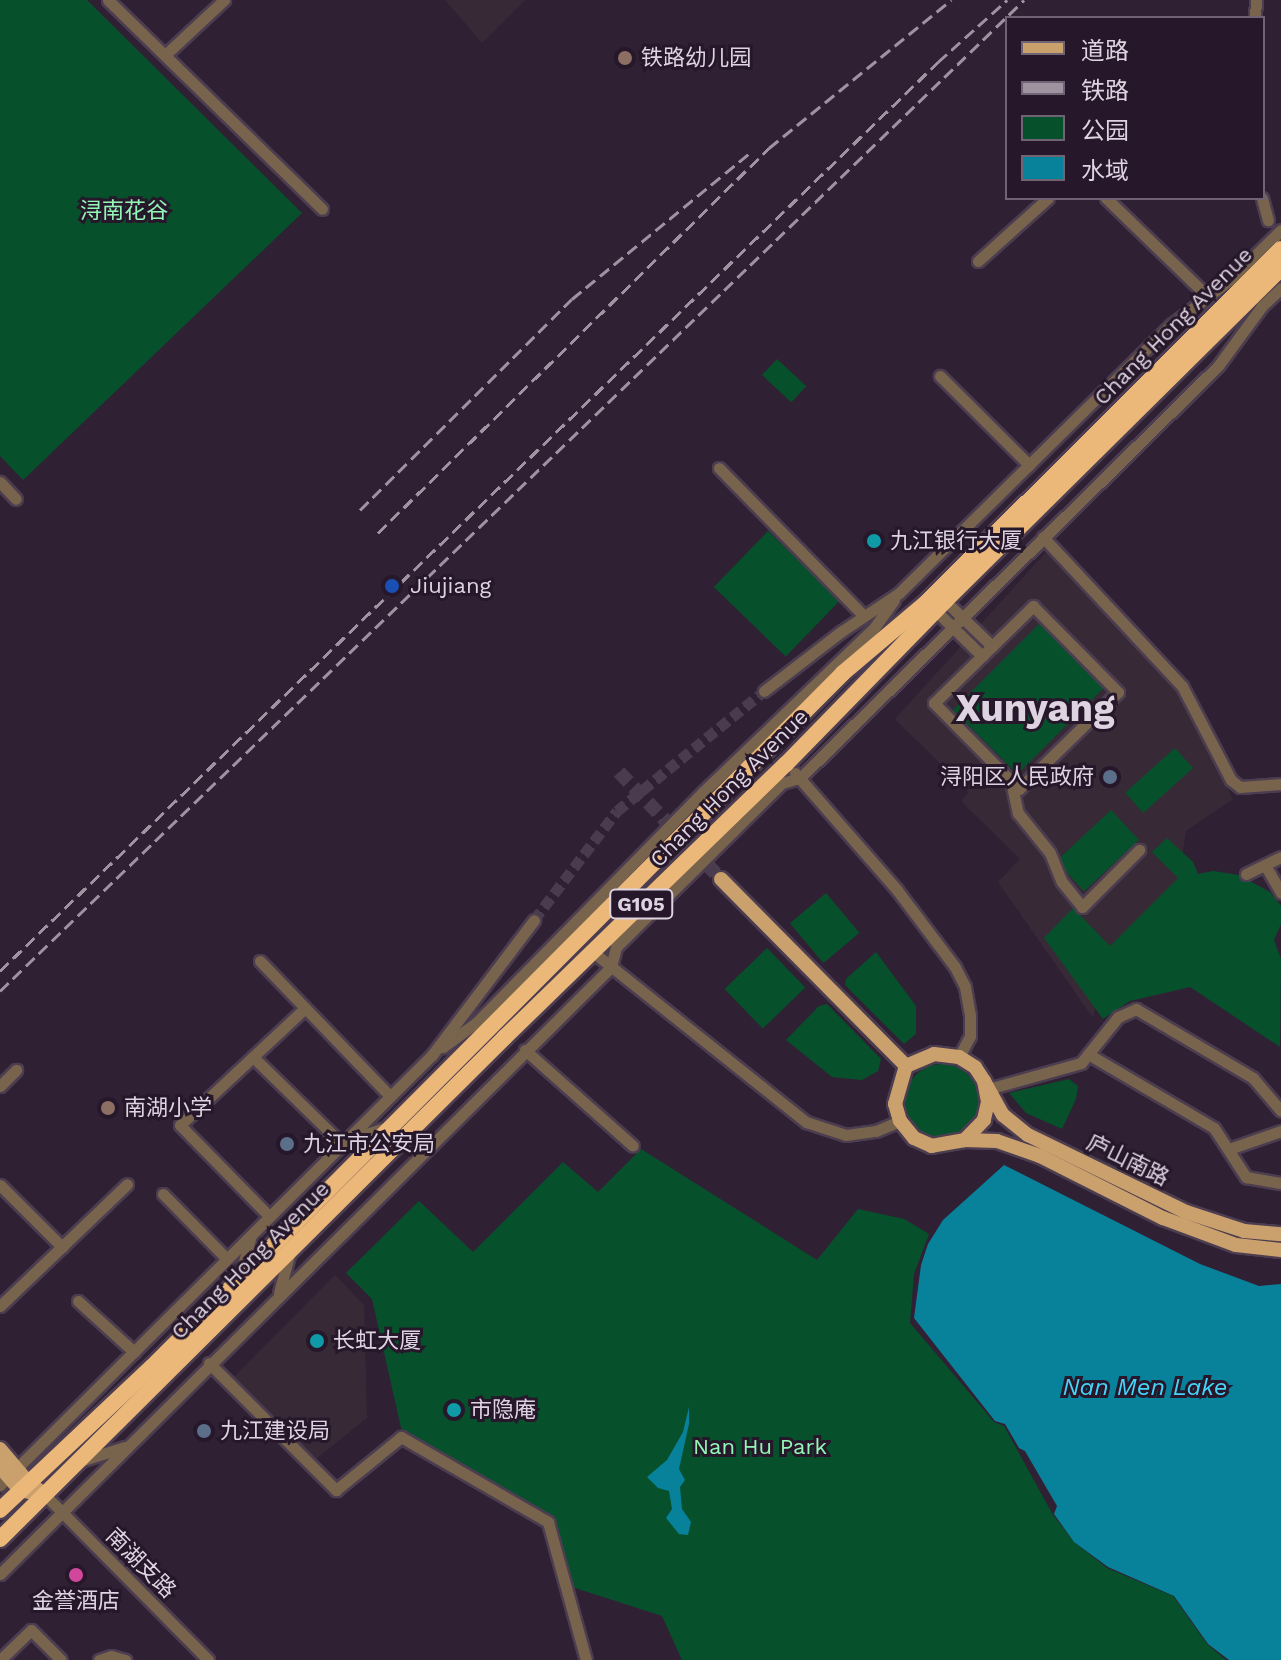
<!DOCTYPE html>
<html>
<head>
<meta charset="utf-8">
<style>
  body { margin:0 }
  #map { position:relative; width:1281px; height:1660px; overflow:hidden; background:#302034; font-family:"Work Sans","Noto Sans SC",sans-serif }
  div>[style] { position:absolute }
  .commercial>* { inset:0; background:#372936 }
  .green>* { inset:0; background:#06512c; transform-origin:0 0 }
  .round { border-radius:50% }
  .water>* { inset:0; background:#08819b }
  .minor-tunnel>* { height:11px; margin-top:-5.5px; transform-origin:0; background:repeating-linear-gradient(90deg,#4a3b4e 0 11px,transparent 0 16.5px) }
  .major-tunnel>* { height:14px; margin-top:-7px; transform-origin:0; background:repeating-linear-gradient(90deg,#4a3b4e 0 14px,transparent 0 21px) }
  .roads { filter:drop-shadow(2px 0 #4c3d50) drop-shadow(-2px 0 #4c3d50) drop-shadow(0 2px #4c3d50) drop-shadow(0 -2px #4c3d50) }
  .minor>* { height:11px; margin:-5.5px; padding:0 5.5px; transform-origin:5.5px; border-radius:5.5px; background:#78644c }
  .major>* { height:14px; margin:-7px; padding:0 7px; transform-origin:7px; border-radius:7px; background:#caa06c }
  .highway>* { height:16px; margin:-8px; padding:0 8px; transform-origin:8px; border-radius:8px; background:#ebb879 }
  .rail>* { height:3px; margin-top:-1.5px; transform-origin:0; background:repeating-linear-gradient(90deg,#9f93a2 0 12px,transparent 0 18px) }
  .dots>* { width:22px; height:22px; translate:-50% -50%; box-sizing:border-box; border:4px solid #26172a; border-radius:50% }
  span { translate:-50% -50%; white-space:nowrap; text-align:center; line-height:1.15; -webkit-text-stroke:6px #26172a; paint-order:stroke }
  .shield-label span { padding:2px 6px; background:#26172a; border:2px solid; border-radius:6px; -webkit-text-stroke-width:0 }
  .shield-label { font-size:20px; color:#ded4e1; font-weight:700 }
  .poi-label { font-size:22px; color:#ded4e1 }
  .left { translate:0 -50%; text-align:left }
  .right { translate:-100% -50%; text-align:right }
  .park-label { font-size:22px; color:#93f6b6 }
  .street-label { font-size:22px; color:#ded4e1 }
  .water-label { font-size:24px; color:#45d5fa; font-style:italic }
  .town-label { font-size:38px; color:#ded4e1; font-weight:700 }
  .legend { position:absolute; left:1005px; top:16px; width:260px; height:184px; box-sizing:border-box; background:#26172a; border:2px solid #706373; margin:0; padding:10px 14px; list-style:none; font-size:24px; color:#ded4e1 }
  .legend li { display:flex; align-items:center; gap:16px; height:40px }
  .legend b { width:40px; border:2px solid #706373 }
</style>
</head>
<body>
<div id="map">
  <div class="commercial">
    <div style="clip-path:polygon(445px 0,525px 0,482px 43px)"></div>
    <div style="clip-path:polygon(1046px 552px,1180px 695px,1233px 799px,1186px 831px,1179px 878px,1110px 946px,1093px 1018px,998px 882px,1020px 859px,961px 801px,969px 792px,895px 719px)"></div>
    <div style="clip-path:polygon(335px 1275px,364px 1305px,367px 1418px,316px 1459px,234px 1377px)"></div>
  </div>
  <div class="green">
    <div style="clip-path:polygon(0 0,87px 0,302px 213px,23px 480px,0 456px)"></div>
    <div style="left:777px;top:359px;width:40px;height:22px;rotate:43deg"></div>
    <div style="left:768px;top:531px;width:100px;height:78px;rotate:44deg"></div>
    <div style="left:1040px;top:623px;width:91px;height:123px;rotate:45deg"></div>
    <div style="left:1175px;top:748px;width:27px;height:67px;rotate:48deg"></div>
    <div style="left:1111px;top:810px;width:41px;height:75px;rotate:47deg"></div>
    <div style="clip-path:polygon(1167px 838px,1193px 862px,1198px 874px,1213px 871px,1239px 875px,1270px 892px,1281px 906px,1281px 924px,1274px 940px,1281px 959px,1280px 1047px,1190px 987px,1130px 1001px,1103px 1019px,1044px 938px,1073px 908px,1110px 946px,1178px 878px,1152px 852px)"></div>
    <div style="left:826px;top:893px;width:52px;height:47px;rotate:50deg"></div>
    <div style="left:767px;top:948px;width:55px;height:59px;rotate:46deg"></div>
    <div style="clip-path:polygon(876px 952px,916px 1006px,916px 1034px,904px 1044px,845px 985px,846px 979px)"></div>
    <div style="clip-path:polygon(827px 1004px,881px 1059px,878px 1071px,862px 1080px,832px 1077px,786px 1040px,819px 1006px)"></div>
    <div class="round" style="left:905px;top:1064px;width:74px;height:74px"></div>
    <div style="clip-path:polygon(1069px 1079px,1078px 1086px,1076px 1099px,1062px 1129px,1026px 1113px,1009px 1093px)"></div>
    <div style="clip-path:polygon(641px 1149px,817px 1260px,858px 1209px,904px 1219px,929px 1234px,914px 1274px,910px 1323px,994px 1422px,1004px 1426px,1053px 1515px,1074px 1542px,1107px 1568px,1173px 1596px,1207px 1644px,1226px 1660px,682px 1660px,662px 1616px,572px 1587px,552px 1517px,402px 1432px,372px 1299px,346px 1273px,419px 1201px,473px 1252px,563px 1162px,598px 1192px)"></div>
  </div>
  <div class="water">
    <div style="clip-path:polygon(1004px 1165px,1200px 1264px,1259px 1286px,1281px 1284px,1281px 1660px,1229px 1660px,1208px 1644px,1174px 1596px,1108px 1567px,1074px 1542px,1054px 1514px,1057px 1506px,1025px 1451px,1019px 1448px,1005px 1424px,995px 1421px,914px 1318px,921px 1265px,928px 1244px,943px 1220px)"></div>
    <div style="clip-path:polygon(689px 1407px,689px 1424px,679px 1469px,685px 1480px,680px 1487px,682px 1509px,691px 1522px,688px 1535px,679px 1534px,666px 1518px,672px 1509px,669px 1491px,658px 1488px,647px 1477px,667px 1460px,683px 1432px)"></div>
  </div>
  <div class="minor-tunnel">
    <div style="left:534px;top:920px;width:137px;rotate:-52.7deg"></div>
    <div style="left:617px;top:811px;width:190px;rotate:-39.2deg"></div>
  </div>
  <div class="major-tunnel">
    <div style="left:619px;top:772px;width:148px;rotate:46.4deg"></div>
  </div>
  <div class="roads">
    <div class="minor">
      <div style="left:108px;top:0;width:299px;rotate:44.3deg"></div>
      <div style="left:1255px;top:18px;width:18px;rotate:-87deg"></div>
      <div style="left:165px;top:55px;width:81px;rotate:-43deg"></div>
      <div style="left:1106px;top:198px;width:142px;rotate:44.1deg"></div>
      <div style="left:1262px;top:198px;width:23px;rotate:75deg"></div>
      <div style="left:978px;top:261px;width:94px;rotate:-42deg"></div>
      <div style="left:940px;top:376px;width:126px;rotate:45deg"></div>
      <div style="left:719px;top:468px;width:207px;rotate:45.6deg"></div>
      <div style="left:0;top:482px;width:23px;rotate:47deg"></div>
      <div style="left:1043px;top:537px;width:204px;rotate:47deg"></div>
      <div style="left:1182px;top:686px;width:106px;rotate:62.5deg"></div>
      <div style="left:1231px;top:780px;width:11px;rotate:38deg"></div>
      <div style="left:1240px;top:787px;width:41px;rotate:-4.2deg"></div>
      <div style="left:941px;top:597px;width:71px;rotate:43.9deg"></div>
      <div style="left:1033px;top:606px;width:121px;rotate:45.3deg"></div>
      <div style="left:1118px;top:692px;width:139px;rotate:135.6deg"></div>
      <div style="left:1019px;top:789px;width:121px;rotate:-134.7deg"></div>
      <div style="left:934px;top:703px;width:139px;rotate:-44.4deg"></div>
      <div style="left:933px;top:608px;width:69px;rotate:44.4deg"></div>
      <div style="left:869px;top:635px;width:43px;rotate:-54.5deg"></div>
      <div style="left:764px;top:691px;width:98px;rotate:-37.6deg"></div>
      <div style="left:842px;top:631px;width:69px;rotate:-33.7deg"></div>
      <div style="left:899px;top:593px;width:382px;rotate:-44.6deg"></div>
      <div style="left:1171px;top:325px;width:76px;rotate:-37.5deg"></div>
      <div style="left:1231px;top:279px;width:70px;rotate:-44.4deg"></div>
      <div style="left:795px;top:773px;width:155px;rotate:48.9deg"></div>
      <div style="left:897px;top:890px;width:96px;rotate:53deg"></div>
      <div style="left:955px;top:967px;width:22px;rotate:63deg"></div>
      <div style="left:965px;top:987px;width:28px;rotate:80deg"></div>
      <div style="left:970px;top:1015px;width:21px;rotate:90deg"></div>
      <div style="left:970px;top:1036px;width:24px;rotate:118deg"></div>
      <div style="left:1011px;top:781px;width:33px;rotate:78deg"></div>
      <div style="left:1018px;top:813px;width:51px;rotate:51.3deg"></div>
      <div style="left:1050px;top:853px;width:31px;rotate:68deg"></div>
      <div style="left:1062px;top:882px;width:32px;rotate:51deg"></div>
      <div style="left:1082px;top:907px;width:81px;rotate:-45deg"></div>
      <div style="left:1265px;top:865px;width:32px;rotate:60deg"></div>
      <div style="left:1246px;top:874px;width:39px;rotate:-26deg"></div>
      <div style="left:593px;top:952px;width:273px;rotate:38.6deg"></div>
      <div style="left:806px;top:1122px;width:42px;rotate:18deg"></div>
      <div style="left:846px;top:1135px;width:30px;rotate:-8deg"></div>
      <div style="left:876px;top:1131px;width:26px;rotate:-23deg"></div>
      <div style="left:260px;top:961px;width:187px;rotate:46.1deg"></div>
      <div style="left:443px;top:1047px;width:42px;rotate:-36.3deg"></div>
      <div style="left:477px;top:1022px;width:322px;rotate:-45.5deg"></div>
      <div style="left:703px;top:792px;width:234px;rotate:-43.8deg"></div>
      <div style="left:525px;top:1050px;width:144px;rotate:41.6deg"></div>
      <div style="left:1088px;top:1054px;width:146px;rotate:30.4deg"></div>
      <div style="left:1214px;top:1128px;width:59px;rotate:56.9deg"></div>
      <div style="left:1246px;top:1177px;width:36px;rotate:10deg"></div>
      <div style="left:253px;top:1057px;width:124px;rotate:44.3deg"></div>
      <div style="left:0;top:1086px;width:23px;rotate:-45deg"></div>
      <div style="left:988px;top:1089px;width:97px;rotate:-15.6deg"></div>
      <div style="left:1081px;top:1063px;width:59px;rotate:-51.2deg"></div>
      <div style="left:1118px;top:1017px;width:20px;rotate:-24deg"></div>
      <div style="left:1136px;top:1009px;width:136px;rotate:30.5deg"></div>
      <div style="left:1253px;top:1078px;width:43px;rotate:49.7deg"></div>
      <div style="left:347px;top:1140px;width:43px;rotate:-17.6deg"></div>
      <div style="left:1229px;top:1149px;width:55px;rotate:-19.1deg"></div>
      <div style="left:0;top:1185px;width:88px;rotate:45deg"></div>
      <div style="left:163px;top:1194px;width:91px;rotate:45.4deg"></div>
      <div style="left:269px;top:1216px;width:127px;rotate:-134.4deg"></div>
      <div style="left:180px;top:1125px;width:171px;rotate:-43.1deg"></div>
      <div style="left:240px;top:1277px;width:43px;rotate:-75.3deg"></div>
      <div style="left:279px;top:1293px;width:42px;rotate:-75deg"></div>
      <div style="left:78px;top:1301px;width:76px;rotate:42.3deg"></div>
      <div style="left:0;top:1306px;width:176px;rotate:-43.8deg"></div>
      <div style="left:209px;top:1363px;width:180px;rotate:45deg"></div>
      <div style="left:336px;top:1490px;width:84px;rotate:-39.2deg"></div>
      <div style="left:401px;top:1437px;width:170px;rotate:30deg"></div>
      <div style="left:548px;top:1522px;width:143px;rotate:74.6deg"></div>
      <div style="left:80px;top:1461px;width:47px;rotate:-17.3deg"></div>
      <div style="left:0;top:1485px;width:610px;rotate:-44.87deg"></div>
      <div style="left:432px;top:1055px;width:169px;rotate:-52.9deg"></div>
      <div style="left:45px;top:1495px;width:232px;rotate:45.3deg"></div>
      <div style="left:0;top:1574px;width:861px;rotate:-44.81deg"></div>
      <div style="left:611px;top:967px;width:21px;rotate:-76deg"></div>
      <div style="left:616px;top:947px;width:233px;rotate:-44.7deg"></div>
      <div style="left:782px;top:783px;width:19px;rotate:-16deg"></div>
      <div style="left:800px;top:778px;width:587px;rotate:-44.59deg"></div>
      <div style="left:1218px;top:366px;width:74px;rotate:-53.7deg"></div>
      <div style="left:1262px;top:306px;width:26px;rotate:-43deg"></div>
      <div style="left:0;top:1660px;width:43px;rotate:-44.1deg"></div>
      <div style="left:31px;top:1630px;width:42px;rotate:45deg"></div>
      <div style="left:99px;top:1660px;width:13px;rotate:-18deg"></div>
      <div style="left:111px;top:1656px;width:15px;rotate:16deg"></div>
    </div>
    <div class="major">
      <div style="left:721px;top:879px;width:263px;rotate:45.3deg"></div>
      <div style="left:984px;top:1081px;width:21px;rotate:79deg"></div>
      <div style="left:988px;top:1102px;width:18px;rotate:103deg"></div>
      <div style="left:984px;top:1120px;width:28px;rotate:134deg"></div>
      <div style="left:965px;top:1140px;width:34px;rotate:170deg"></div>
      <div style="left:932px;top:1146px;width:20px;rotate:-156deg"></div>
      <div style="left:914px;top:1138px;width:22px;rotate:-129deg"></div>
      <div style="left:900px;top:1121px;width:18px;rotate:-106deg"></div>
      <div style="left:895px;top:1104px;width:40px;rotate:-74deg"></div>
      <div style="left:906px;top:1066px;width:30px;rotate:-23deg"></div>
      <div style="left:934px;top:1054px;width:25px;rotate:7deg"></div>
      <div style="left:959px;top:1057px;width:19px;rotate:32deg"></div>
      <div style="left:975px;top:1067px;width:17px;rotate:57deg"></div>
      <div style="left:984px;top:1081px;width:39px;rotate:61deg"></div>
      <div style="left:1003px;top:1115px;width:32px;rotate:39deg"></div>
      <div style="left:1028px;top:1135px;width:176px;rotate:26deg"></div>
      <div style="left:1186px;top:1212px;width:61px;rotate:18.1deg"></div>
      <div style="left:1244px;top:1231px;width:37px;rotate:5deg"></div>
      <div style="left:965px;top:1140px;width:32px;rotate:2deg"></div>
      <div style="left:997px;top:1141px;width:46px;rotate:19.2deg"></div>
      <div style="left:1040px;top:1156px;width:138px;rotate:26.8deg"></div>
      <div style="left:1163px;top:1218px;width:78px;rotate:20.3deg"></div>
      <div style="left:1236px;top:1245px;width:45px;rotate:6.3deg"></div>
      <div style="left:0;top:1449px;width:43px;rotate:49.7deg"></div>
      <div style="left:28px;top:1482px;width:21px;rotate:37deg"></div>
      <div style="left:0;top:1467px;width:30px;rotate:49deg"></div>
      <div style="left:20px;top:1490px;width:9px;rotate:13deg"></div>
    </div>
    <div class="highway">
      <div style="left:0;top:1510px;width:209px;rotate:-43.3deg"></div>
      <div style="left:152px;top:1367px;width:979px;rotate:-45.12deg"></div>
      <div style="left:843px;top:673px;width:110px;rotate:-40.2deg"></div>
      <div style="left:927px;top:602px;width:500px;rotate:-44.9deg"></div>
      <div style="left:0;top:1539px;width:712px;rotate:-44.83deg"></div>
      <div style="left:505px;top:1037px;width:392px;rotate:-44.2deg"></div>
      <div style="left:786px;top:764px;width:228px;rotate:-45.7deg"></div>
      <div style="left:945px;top:601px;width:473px;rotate:-44.7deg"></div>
    </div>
  </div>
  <div class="rail">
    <div style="left:360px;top:510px;width:299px;rotate:-44.9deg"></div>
    <div style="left:572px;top:299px;width:233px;rotate:-39.4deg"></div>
    <div style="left:378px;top:533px;width:549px;rotate:-44.56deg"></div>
    <div style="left:769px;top:148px;width:235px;rotate:-39.1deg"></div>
    <div style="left:0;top:971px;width:1306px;rotate:-44.1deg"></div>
    <div style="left:938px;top:62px;width:93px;rotate:-41.9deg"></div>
    <div style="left:0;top:991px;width:1425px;rotate:-44.06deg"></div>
  </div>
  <div class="dots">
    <div style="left:625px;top:58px;background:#8d6e63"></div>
    <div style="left:874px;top:541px;background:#0f9aa8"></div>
    <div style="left:392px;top:586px;background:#1a4fb4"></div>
    <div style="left:1110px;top:777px;background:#5c6f8a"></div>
    <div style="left:108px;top:1108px;background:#8d6e63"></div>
    <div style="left:287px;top:1144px;background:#5c6f8a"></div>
    <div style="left:317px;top:1341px;background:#0f9aa8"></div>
    <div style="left:454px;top:1410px;background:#0f9aa8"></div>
    <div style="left:204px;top:1431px;background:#5c6f8a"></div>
    <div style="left:76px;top:1575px;background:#d1479c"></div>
  </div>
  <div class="shield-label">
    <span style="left:641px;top:904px">G105</span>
  </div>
  <div class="poi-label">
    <span class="left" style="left:641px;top:58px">铁路幼儿园</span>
    <span class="left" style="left:890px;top:541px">九江银行大厦</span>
    <span class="left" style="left:410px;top:586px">Jiujiang</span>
    <span class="right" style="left:1094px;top:777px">浔阳区人民政府</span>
    <span class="left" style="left:124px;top:1108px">南湖小学</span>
    <span class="left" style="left:303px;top:1144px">九江市公安局</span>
    <span class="left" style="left:333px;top:1341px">长虹大厦</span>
    <span class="left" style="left:470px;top:1410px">市隐庵</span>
    <span class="left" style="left:220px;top:1431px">九江建设局</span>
    <span style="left:76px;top:1601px">金誉酒店</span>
  </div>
  <div class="park-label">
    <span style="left:124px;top:211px">浔南花谷</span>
    <span style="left:760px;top:1447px">Nan Hu Park</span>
  </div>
  <div class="street-label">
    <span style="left:1173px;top:326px;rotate:-45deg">Chang Hong Avenue</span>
    <span style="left:729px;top:788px;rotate:-45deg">Chang Hong Avenue</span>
    <span style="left:1128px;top:1160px;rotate:26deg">庐山南路</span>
    <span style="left:250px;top:1260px;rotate:-45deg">Chang Hong Avenue</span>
    <span style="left:141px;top:1563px;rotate:45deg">南湖支路</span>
  </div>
  <div class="water-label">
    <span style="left:1145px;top:1388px">Nan Men Lake</span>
  </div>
  <div class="town-label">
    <span style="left:1035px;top:709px">Xunyang</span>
  </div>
  <ul class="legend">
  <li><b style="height:10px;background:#caa06c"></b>道路</li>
  <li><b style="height:10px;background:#9f93a2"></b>铁路</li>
  <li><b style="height:22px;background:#06512c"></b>公园</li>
  <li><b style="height:22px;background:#08819b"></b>水域</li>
  </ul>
</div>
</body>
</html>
